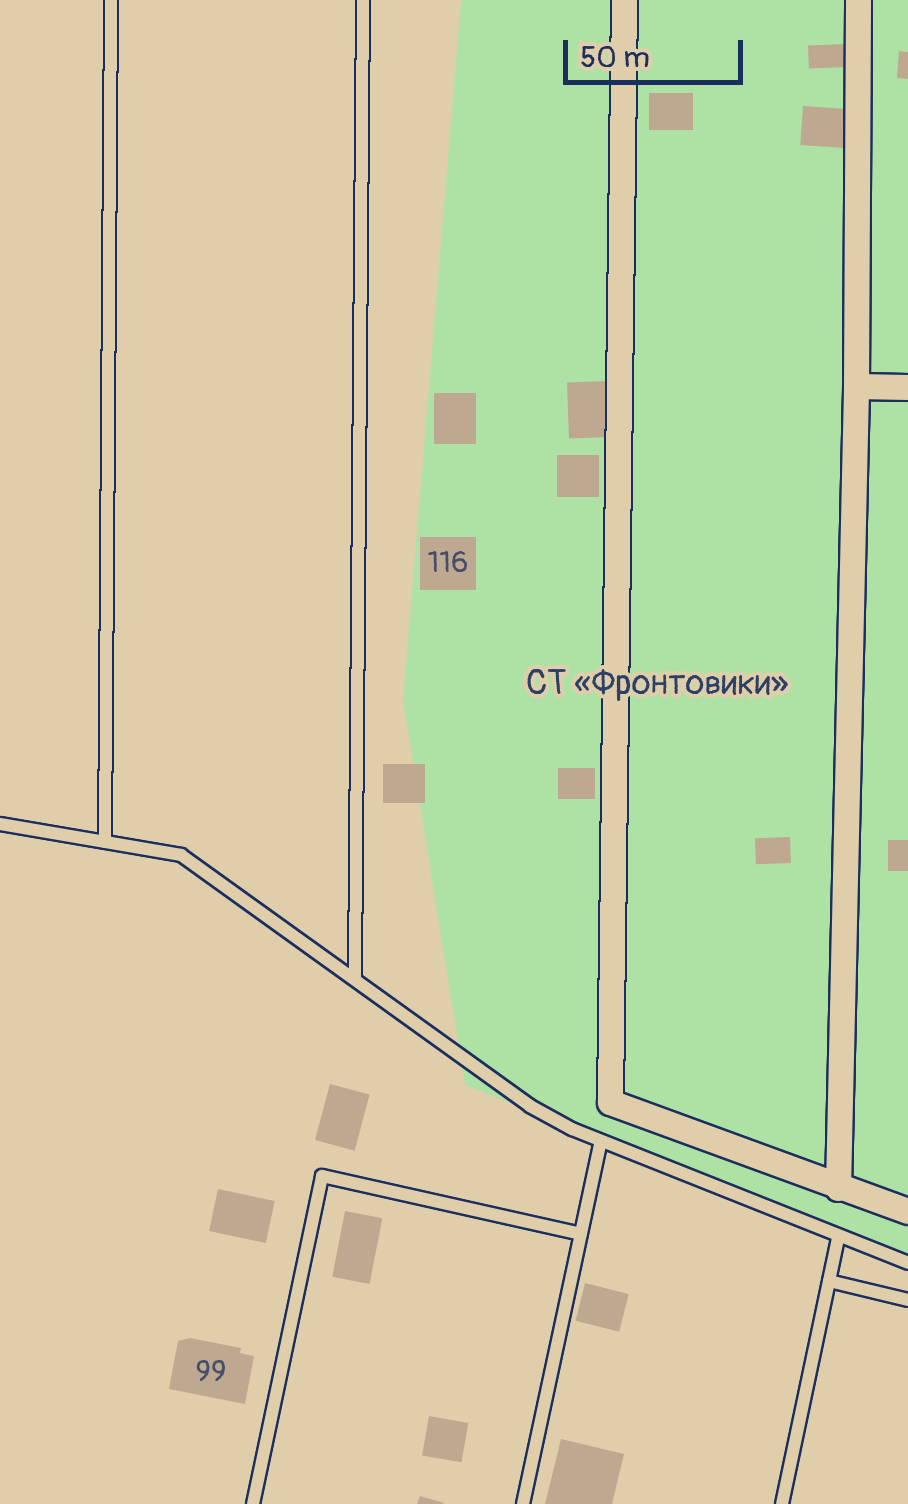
<!DOCTYPE html>
<html>
<head>
<meta charset="utf-8">
<style>
  body { margin:0 }
  #map { position:relative; width:908px; height:1504px; overflow:hidden; background:#e0ceab; font-family:Pangolin,sans-serif }
  div>[style] { position:absolute }
  .green>* { inset:0; background:#ade2a4 }
  .building>* { inset:0; background:#bea88f; transform-origin:0 0 }
  .roads { filter:drop-shadow(2px 0 #1b2f5e) drop-shadow(-2px 0 #1b2f5e) drop-shadow(0 2px #1b2f5e) drop-shadow(0 -2px #1b2f5e) }
  .service>* { height:12px; margin:-6px; padding:0 6px; transform-origin:6px; border-radius:6px; background:#e0ceab }
  .minor>* { height:25px; margin:-12.5px; padding:0 12.5px; transform-origin:12.5px; border-radius:12.5px; background:#e0ceab }
  span { translate:-50% -50%; white-space:nowrap; text-align:center; line-height:1.15; -webkit-text-stroke:8px #e0ceab; paint-order:stroke }
  .number-label { font-size:30px; color:#444d6a }
  .number-label span { -webkit-text-stroke-width:0 }
  .park-label { font-size:35px; color:#2a4165 }
  .scale { position:absolute; left:563px; top:40px; width:180px; height:45px; box-sizing:border-box; border:5px solid #1b2f5e; border-top:0; padding-left:12px; font-size:30px; line-height:35px; white-space:nowrap; color:#1b2f5e; -webkit-text-stroke:8px #e0ceab; paint-order:stroke }
</style>
</head>
<body>
<div id="map">
  <div class="green">
    <div style="clip-path:polygon(461px 0,908px 0,908px 1260px,465px 1085px,403px 700px)"></div>
  </div>
  <div class="building">
    <div style="left:848px;top:44px;width:23px;height:40px;rotate:88deg"></div>
    <div style="clip-path:polygon(899px 51px,908px 52px,908px 79px,897px 78px)"></div>
    <div style="left:649px;top:93px;width:44px;height:37px"></div>
    <div style="left:803px;top:106px;width:44px;height:39px;rotate:4deg"></div>
    <div style="left:610px;top:381px;width:56px;height:43px;rotate:88deg"></div>
    <div style="left:434px;top:393px;width:42px;height:51px"></div>
    <div style="left:557px;top:455px;width:42px;height:42px"></div>
    <div style="left:420px;top:537px;width:56px;height:53px"></div>
    <div style="left:383px;top:764px;width:42px;height:39px"></div>
    <div style="left:595px;top:768px;width:31px;height:37px;rotate:90deg"></div>
    <div style="left:790px;top:837px;width:26px;height:35px;rotate:88deg"></div>
    <div style="left:908px;top:840px;width:31px;height:20px;rotate:90deg"></div>
    <div style="left:330px;top:1084px;width:41px;height:58px;rotate:15deg"></div>
    <div style="left:218px;top:1189px;width:58px;height:43px;rotate:12deg"></div>
    <div style="left:345px;top:1211px;width:38px;height:67px;rotate:11deg"></div>
    <div style="left:585px;top:1283px;width:45px;height:39px;rotate:14deg"></div>
    <div style="clip-path:polygon(190px 1338px,241px 1348px,240px 1353px,254px 1356px,245px 1404px,169px 1389px,178px 1341px)"></div>
    <div style="left:429px;top:1416px;width:40px;height:40px;rotate:10deg"></div>
    <div style="clip-path:polygon(561px 1439px,624px 1454px,612px 1504px,545px 1504px)"></div>
    <div style="clip-path:polygon(420px 1496px,444px 1503px,443px 1504px,417px 1504px)"></div>
  </div>
  <div class="roads">
    <div class="service">
      <div style="left:0;top:824px;width:184px;rotate:9.7deg"></div>
      <div style="left:181px;top:855px;width:430px;rotate:35.7deg"></div>
      <div style="left:530px;top:1106px;width:48px;rotate:28.7deg"></div>
      <div style="left:572px;top:1129px;width:362px;rotate:21.7deg"></div>
      <div style="left:105px;top:842px;width:842px;rotate:-89.59deg"></div>
      <div style="left:355px;top:976px;width:976px;rotate:-89.53deg"></div>
      <div style="left:829px;top:1281px;width:81px;rotate:13.5deg"></div>
      <div style="left:253px;top:1504px;width:335px;rotate:-78.1deg"></div>
      <div style="left:322px;top:1176px;width:265px;rotate:12.6deg"></div>
      <div style="left:523px;top:1504px;width:371px;rotate:-77.9deg"></div>
      <div style="left:782px;top:1504px;width:272px;rotate:-78.1deg"></div>
    </div>
    <div class="minor">
      <div style="left:624px;top:0;width:1102px;rotate:90.73deg"></div>
      <div style="left:610px;top:1102px;width:317px;rotate:20.1deg"></div>
      <div style="left:856px;top:386px;width:52px;rotate:1.1deg"></div>
      <div style="left:838px;top:1188px;width:802px;rotate:-88.71deg"></div>
      <div style="left:856px;top:386px;width:386px;rotate:-89.7deg"></div>
    </div>
  </div>
  <div class="number-label">
    <span style="left:448px;top:563px">116</span>
    <span style="left:211px;top:1372px">99</span>
  </div>
  <div class="park-label">
    <span style="left:657px;top:683px">СТ «Фронтовики»</span>
  </div>
  <div class="scale">50 m</div>
</div>
</body>
</html>
